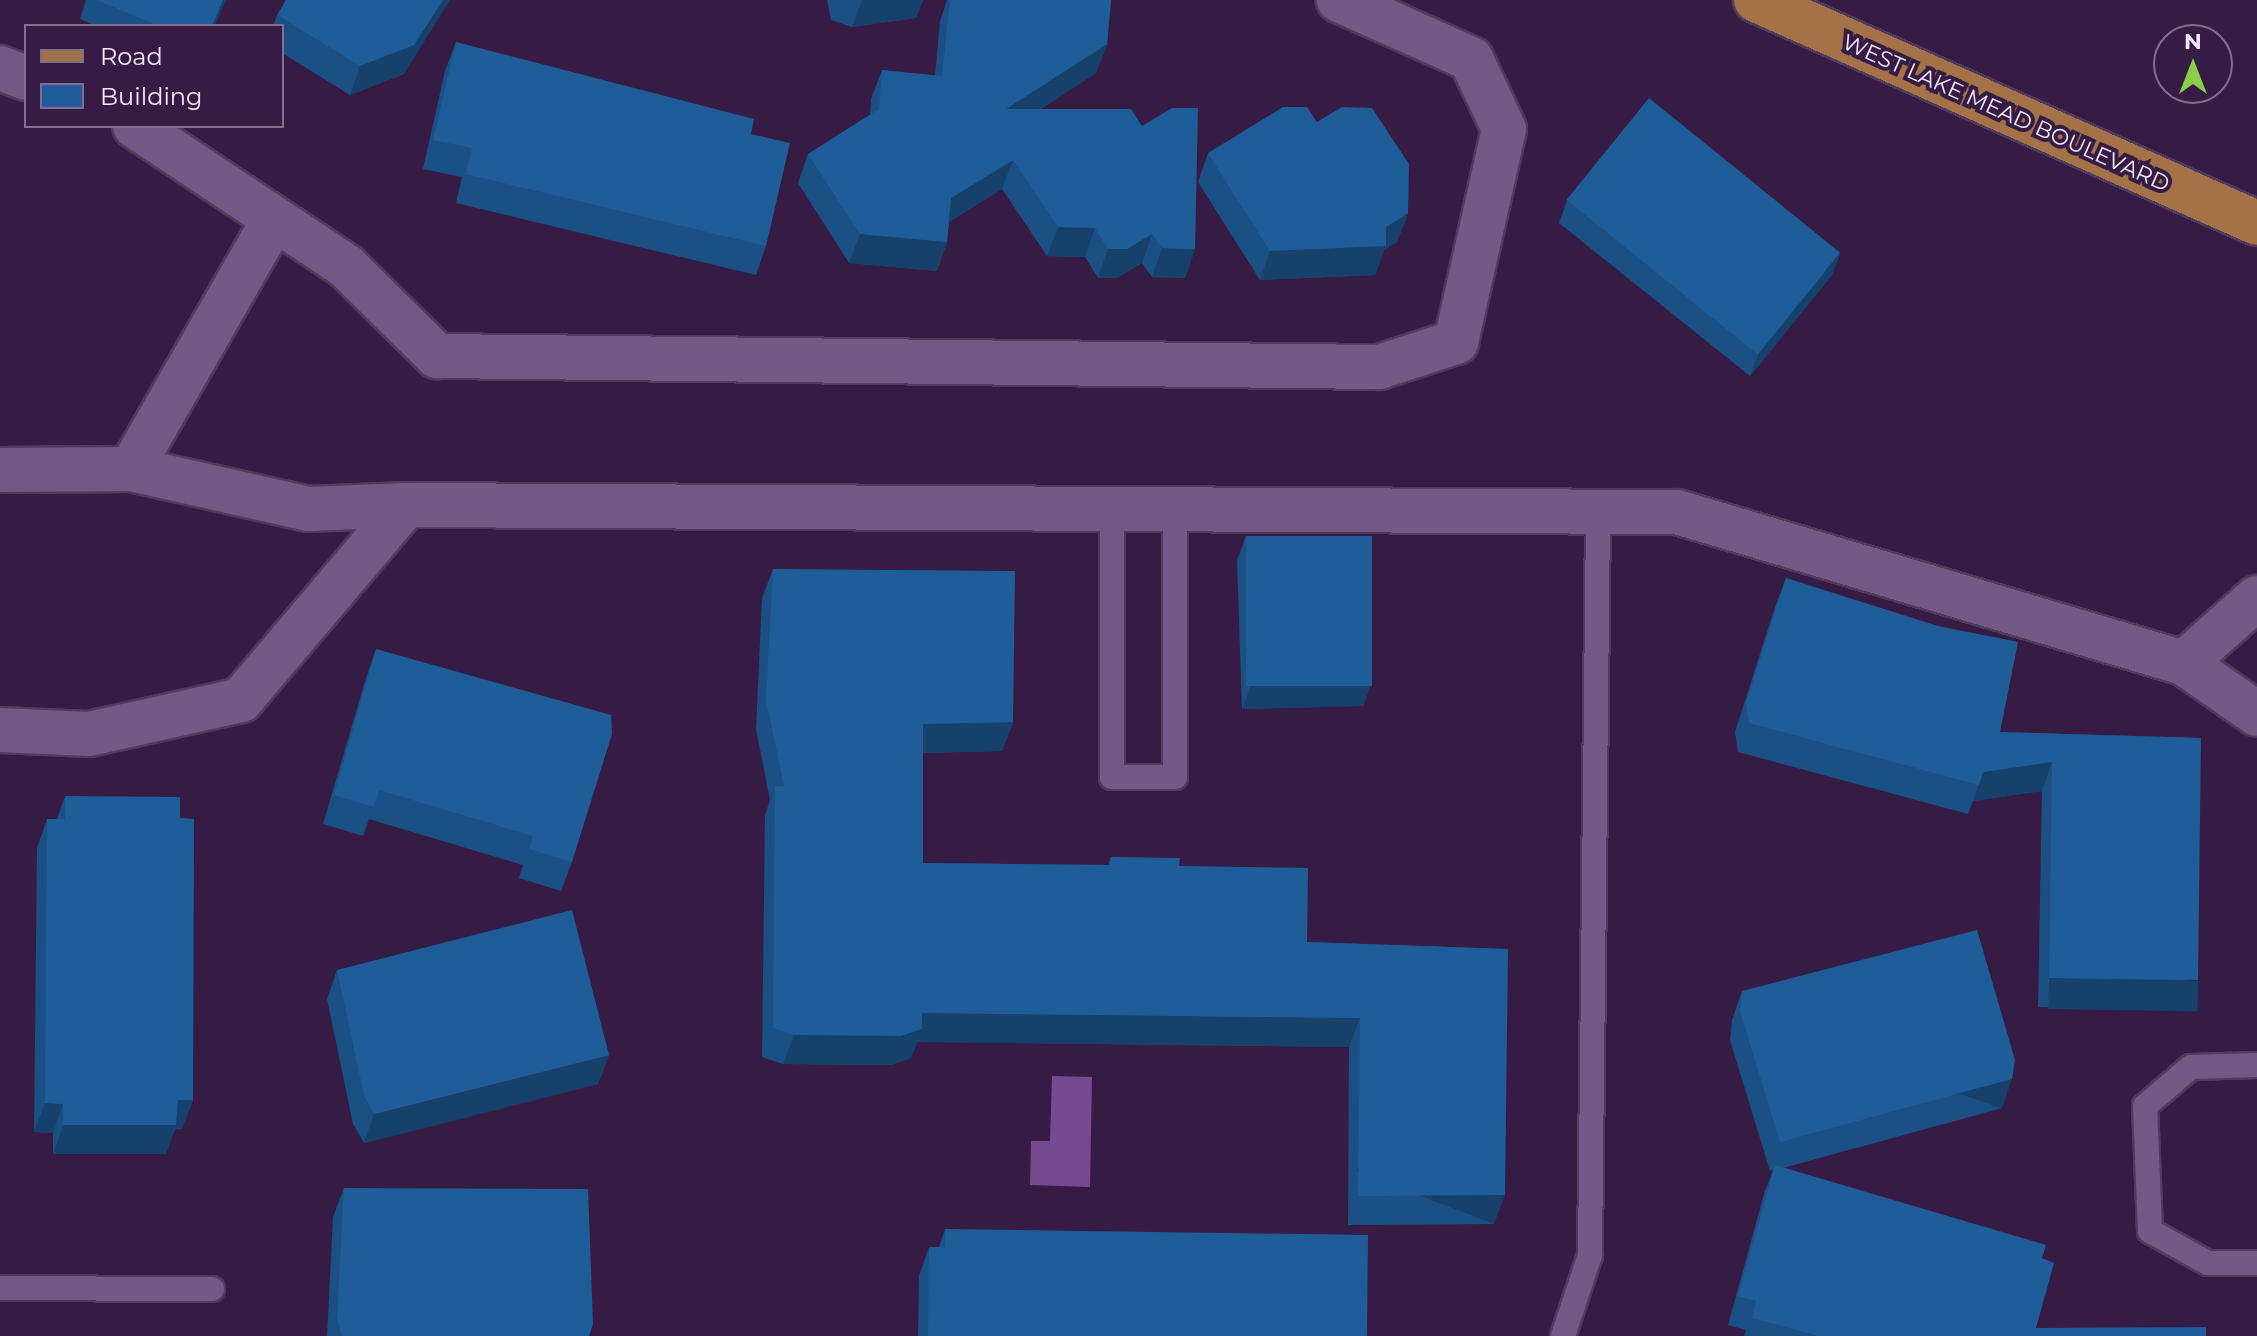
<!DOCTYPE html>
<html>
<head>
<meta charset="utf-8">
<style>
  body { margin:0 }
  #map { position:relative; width:2257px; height:1336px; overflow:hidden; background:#361c44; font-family:Montserrat,sans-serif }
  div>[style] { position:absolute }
  .water>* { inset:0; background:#754a8f }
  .roads { filter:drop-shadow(2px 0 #513b5d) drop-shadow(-2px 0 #513b5d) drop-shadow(0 2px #513b5d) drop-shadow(0 -2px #513b5d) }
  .lane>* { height:24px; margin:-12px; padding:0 12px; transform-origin:12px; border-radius:12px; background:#745986 }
  .street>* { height:44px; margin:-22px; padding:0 22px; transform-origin:22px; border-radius:22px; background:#745986 }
  .primary>* { height:44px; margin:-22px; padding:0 22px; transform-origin:22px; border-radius:22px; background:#a37246 }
  .wall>* { inset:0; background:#1b5084 }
  .shaded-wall>* { inset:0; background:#16416b; transform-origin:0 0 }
  .building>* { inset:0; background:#1f5d99; transform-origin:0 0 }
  span { translate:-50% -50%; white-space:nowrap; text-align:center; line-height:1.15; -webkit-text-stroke:8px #361c44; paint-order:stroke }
  .street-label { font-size:22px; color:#f6e9fe }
  .legend { position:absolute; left:24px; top:24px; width:260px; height:104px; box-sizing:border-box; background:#361c44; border:2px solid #836e8e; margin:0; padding:10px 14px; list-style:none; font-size:24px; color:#f6e9fe }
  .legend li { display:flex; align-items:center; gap:16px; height:40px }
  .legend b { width:40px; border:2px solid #836e8e }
  .north { position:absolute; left:2153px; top:24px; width:80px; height:80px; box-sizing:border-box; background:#361c44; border:2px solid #836e8e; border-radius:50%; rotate:0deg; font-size:22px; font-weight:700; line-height:32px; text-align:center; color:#f6e9fe }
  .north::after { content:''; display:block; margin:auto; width:28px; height:36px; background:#8cce45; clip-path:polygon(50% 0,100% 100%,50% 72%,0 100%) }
</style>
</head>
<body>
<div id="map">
  <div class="water">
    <div style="clip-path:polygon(1052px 1076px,1092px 1077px,1090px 1187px,1030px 1185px,1031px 1141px,1050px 1141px)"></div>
  </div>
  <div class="roads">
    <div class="lane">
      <div style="left:1112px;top:508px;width:269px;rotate:90deg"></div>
      <div style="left:1112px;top:777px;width:63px"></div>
      <div style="left:1175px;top:777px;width:267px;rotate:-90deg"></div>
      <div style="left:2257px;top:1065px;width:66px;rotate:178.3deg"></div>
      <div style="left:2191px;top:1067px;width:60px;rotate:139.7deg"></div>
      <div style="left:2145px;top:1106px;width:125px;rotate:87.7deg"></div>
      <div style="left:2150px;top:1231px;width:66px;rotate:28.9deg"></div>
      <div style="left:2208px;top:1263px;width:49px"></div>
      <div style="left:0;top:1288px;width:212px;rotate:0.3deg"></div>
      <div style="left:1563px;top:1336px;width:85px;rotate:-71.6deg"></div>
      <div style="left:1590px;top:1255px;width:744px;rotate:-89.38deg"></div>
    </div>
    <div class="street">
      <div style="left:0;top:68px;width:28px;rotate:21deg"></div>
      <div style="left:135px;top:126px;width:255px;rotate:33.6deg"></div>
      <div style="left:347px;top:267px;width:127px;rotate:44.7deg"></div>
      <div style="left:437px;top:356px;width:942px;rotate:0.67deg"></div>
      <div style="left:1379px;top:367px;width:81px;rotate:-18deg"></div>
      <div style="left:1456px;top:342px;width:218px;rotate:-77.3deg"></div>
      <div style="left:1504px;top:129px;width:77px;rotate:-115.2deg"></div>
      <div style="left:1471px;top:59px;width:145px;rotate:-155.9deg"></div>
      <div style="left:131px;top:469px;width:288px;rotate:-60.2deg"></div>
      <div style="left:0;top:470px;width:131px;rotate:-0.4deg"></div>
      <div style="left:131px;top:469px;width:182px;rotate:12.7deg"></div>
      <div style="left:309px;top:509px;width:97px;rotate:-2.4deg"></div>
      <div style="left:2184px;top:663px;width:98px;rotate:-41.7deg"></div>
      <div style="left:0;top:730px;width:89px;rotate:2.6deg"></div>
      <div style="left:89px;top:734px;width:156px;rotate:-12.6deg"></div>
      <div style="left:241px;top:700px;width:255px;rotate:-49.8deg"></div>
      <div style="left:406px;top:505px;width:1271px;rotate:0.32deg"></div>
      <div style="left:1677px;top:512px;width:529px;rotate:16.59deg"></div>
      <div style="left:2184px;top:663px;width:89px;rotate:34.9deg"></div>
    </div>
    <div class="primary">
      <div style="left:1756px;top:0;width:548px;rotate:23.99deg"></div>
    </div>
  </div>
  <div class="wall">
    <div style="clip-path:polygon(86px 0,226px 0,214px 26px,96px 26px,80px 19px)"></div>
    <div style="clip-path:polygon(827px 0,923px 0,916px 18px,852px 27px,831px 20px)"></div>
    <div style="clip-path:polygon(947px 0,1111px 0,1107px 44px,1096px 73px,1041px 109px,1195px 249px,1185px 278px,1152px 277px,1142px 263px,1117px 278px,1098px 278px,1085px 257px,1047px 256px,1002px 189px,949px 222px,947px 242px,937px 271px,849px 263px,798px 183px,808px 154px,870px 115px,871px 99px,882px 70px,935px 76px,940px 21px)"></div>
    <div style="clip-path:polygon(277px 15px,404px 74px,350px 95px,282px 53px,282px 26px,273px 26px)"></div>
    <div style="clip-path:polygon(456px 42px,751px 134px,766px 246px,756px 275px,456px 203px,462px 177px,423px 169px,445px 71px)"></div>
    <div style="clip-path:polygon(1317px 122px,1408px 213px,1397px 242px,1384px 250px,1375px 275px,1260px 280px,1198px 182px,1208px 153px)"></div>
    <div style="clip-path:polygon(1567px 200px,1832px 275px,1750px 376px,1559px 223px)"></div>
    <div style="clip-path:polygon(1246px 536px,1372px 682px,1363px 706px,1242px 709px,1237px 560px)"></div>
    <div style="clip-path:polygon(773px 569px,1013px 722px,1002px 751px,923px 753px,923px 863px,1108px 865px,1111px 857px,1179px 866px,1307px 942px,1508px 949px,1494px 1224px,1348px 1225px,1349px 1047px,917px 1042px,911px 1058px,891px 1065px,783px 1064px,762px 1057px,765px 815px,770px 800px,756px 729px,762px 598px)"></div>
    <div style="clip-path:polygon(1786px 578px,2000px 732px,2201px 738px,2187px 1009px,2038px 1007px,2042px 791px,1973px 801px,1968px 814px,1738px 752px,1735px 732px,1775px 607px)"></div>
    <div style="clip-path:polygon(376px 649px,572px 862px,561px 891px,519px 878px,523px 865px,369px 819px,363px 836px,323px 824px,366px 678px)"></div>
    <div style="clip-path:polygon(65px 796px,180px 818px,193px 1100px,182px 1129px,175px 1129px,166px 1154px,53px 1154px,53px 1133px,34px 1132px,37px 848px,47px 819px,57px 819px)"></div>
    <div style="clip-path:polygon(337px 970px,609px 1055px,598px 1084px,364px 1143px,353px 1124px,327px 999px)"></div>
    <div style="clip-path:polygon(1742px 991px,2002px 1108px,1783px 1168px,2042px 1258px,2036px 1328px,2206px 1336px,1744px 1336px,1746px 1330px,1728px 1325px,1764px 1194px,1773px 1170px,1770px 1171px,1730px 1040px,1732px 1020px)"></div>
    <div style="clip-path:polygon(344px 1188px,589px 1336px,327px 1336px,333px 1217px)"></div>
    <div style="clip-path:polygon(945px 1229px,1367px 1336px,918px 1336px,919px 1276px,929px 1247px,939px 1247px)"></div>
  </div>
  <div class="shaded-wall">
    <div style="clip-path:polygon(223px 0,226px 0,214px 26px,212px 26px)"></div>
    <div style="clip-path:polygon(443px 0,450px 0,404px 74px,350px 95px,360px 66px)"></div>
    <div style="clip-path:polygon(862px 0,923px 0,916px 18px,852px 27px)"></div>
    <div style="clip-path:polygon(1107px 44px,1096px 73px,996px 138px,1006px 109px)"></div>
    <div style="clip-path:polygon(1013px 160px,1002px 189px,940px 227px,951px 198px)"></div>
    <div style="clip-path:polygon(1408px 213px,1397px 242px,1384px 250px,1375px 275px,1260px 280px,1270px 251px,1386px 227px)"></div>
    <div style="clip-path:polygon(1058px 227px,1095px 228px,1085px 257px,1047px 256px)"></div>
    <div style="clip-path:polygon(860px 234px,947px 242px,937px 271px,849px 263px)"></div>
    <div style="clip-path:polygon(1152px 234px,1142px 263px,1117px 278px,1098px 278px,1108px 249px)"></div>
    <div style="clip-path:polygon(1162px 248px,1195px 249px,1185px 278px,1152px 277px)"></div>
    <div style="clip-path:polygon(1841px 252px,1832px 275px,1750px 376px,1759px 353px)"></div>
    <div style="clip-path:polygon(1372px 682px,1363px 706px,1242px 709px,1251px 686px)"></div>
    <div style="clip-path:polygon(1013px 722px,1002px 751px,912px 753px,923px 724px)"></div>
    <div style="clip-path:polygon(2052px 762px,2042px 791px,1973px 801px,1983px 772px)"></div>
    <div style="left:2049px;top:978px;width:149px;height:31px;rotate:1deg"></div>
    <div style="clip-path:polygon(922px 1013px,1360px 1018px,1349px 1047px,917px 1042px,911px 1058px,891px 1065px,783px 1064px,794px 1035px)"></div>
    <div style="clip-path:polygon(609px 1055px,598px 1084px,364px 1143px,374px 1114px)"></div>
    <div style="left:2012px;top:1079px;width:31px;height:240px;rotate:109deg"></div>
    <div style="clip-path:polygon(178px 1100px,193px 1100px,182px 1129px,175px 1129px,166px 1154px,53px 1154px,63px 1125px)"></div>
    <div style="clip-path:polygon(45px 1103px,63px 1104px,53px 1133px,34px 1132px)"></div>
    <div style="left:1505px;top:1195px;width:31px;height:147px;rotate:111deg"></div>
  </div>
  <div class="building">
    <div style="clip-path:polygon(97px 0,223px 0,212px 26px,159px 26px)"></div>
    <div style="clip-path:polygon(286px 0,443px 0,414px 45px,360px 66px,277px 15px)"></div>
    <div style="clip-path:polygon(950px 0,1111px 0,1107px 44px,1006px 109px,1131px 109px,1142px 126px,1172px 108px,1198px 108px,1195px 249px,1162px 248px,1152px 234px,1127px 249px,1108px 249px,1095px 228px,1058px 227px,1013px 160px,951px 198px,947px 242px,860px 234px,808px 154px,879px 109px,882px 70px,942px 76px)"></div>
    <div style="clip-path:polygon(456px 42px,754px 119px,751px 134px,790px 143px,766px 246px,466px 174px,472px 148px,433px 140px)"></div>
    <div style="left:1649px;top:98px;width:246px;height:131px;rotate:39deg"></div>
    <div style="clip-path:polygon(1283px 107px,1307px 107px,1317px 122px,1342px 107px,1372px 108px,1409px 164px,1408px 213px,1386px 227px,1386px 246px,1270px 251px,1208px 153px)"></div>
    <div style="left:1246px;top:536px;width:126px;height:150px"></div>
    <div style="clip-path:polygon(773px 569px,1015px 571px,1013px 722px,923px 724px,923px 863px,1110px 865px,1111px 857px,1180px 858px,1179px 866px,1308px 868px,1307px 942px,1508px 949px,1505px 1195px,1358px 1196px,1360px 1018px,922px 1013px,922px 1029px,901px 1036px,794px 1035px,773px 1028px,775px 786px,784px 786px,766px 700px)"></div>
    <div style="clip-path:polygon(1786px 578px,1938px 626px,2018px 642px,2000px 732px,2201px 738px,2198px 980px,2049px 978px,2052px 762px,1983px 772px,1979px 785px,1749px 723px,1746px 703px)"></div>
    <div style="clip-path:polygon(376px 649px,611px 715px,612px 734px,572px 862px,529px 849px,533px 836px,379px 790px,374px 807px,334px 795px)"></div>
    <div style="clip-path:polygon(65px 796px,180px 797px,180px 818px,194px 819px,193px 1100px,178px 1100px,176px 1125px,63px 1125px,63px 1104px,45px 1103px,47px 819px,65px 819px)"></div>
    <div style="clip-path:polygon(572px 910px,609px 1055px,374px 1114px,364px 1095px,337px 970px)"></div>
    <div style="clip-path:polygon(1977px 930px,2015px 1060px,2012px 1079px,1780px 1142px,1740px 1011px,1742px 991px)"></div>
    <div style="clip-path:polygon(1775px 1165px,2046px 1245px,2042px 1258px,2054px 1263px,2036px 1328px,2206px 1327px,2206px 1336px,1819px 1336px,1752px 1318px,1756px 1301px,1738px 1296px)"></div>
    <div style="clip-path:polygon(344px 1188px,588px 1189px,593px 1324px,589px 1336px,342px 1336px,337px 1318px)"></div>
    <div style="clip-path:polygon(945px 1229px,1368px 1235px,1367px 1336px,928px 1336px,929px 1247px,945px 1247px)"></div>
  </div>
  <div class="street-label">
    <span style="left:2006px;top:113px;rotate:24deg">WEST LAKE MEAD BOULEVARD</span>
  </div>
  <ul class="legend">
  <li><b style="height:10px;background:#a37246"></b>Road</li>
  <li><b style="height:22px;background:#1f5d99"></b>Building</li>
  </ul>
  <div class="north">N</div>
</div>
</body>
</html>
